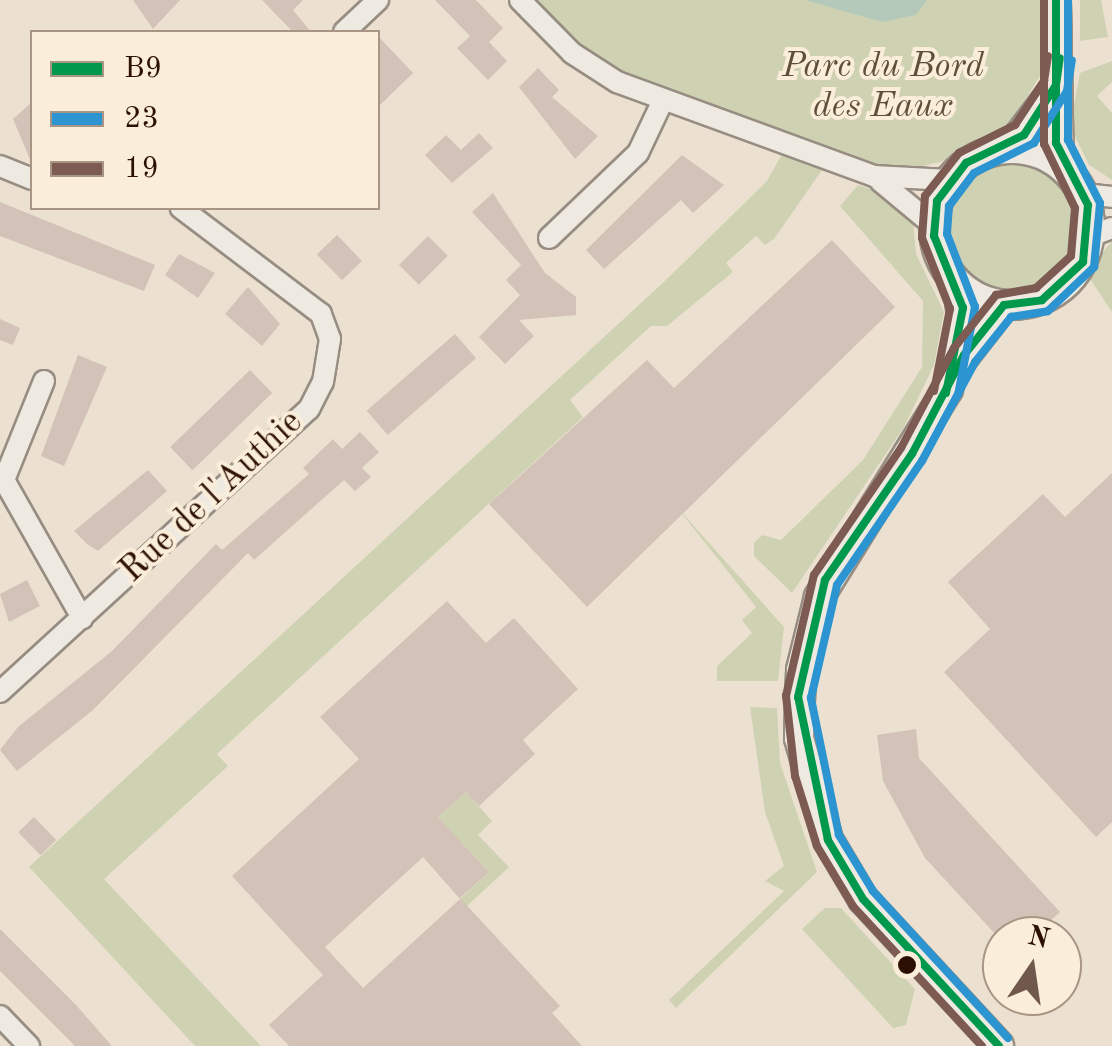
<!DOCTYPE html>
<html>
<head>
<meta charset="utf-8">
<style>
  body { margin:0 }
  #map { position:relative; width:1112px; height:1046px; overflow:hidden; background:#ece1d1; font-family:"Old Standard TT",serif }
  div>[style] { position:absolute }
  .green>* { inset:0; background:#cfd2b2 }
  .round { border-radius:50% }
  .water>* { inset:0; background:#b5c9bb }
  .building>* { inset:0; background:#d3c2b7; transform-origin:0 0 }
  .roads { filter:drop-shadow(2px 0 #978d82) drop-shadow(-2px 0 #978d82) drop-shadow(0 2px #978d82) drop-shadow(0 -2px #978d82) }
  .street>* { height:20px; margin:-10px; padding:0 10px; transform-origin:10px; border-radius:10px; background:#efeae1 }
  .secondary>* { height:28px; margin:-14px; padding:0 14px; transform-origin:14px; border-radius:14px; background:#efeae1 }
  .secondary>.ring { margin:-14px; padding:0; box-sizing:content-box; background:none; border:28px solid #efeae1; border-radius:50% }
  .bus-1>* { height:8px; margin:-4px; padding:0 4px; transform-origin:4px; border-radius:4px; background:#00984d }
  .bus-2>* { height:8px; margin:-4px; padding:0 4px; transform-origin:4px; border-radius:4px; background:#2b94d1 }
  .bus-3>* { height:8px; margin:-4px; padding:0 4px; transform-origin:4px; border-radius:4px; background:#7d5a52 }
  .dots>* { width:28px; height:28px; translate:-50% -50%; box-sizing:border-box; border:5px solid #faedd9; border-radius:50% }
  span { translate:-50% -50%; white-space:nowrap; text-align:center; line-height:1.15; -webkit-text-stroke:8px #faedd9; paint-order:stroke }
  .park-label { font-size:35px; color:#5e4f38; font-style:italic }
  .street-label { font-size:35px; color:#2d1004 }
  .legend { position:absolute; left:30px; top:30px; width:350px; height:180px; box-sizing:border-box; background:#faedd9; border:2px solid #a89584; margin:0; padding:12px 18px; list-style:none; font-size:30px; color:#2d1004 }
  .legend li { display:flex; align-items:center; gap:20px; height:50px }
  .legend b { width:50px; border:2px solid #a89584 }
  .north { position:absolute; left:982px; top:916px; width:100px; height:100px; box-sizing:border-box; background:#faedd9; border:2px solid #a89584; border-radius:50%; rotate:13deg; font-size:28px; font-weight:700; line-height:40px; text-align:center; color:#2d1004 }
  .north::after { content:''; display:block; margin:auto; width:35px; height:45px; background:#70594c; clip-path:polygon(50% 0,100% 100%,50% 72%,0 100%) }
</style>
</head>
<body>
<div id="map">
  <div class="green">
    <div style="clip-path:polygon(520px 0,1043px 0,1043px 71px,1007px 129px,941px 162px,874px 176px,829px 160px,774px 239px,765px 245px,756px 236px,726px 263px,733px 272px,667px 326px,651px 326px,570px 400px,583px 417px,217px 754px,228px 766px,104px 879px,261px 1046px,195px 1046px,29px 867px,667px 279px,767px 181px,787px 145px,617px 82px)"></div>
    <div style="clip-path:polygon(1080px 0,1101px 0,1108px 37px,1080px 41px)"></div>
    <div style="clip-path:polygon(1112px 61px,1112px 82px,1097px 96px,1112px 113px,1112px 180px,1089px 165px,1070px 126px,1080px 73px)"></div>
    <div class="round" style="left:950px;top:164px;width:128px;height:128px"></div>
    <div style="clip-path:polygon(858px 185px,886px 194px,913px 221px,916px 254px,944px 312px,934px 365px,904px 427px,792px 593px,754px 556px,754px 543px,762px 535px,781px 540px,863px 460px,922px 367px,923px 301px,840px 206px)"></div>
    <div style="clip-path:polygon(1112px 241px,1112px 312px,1086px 273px)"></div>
    <div style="clip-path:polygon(676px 506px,784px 627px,778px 681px,717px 681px,717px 666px,752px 633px,742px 620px,756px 607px)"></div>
    <div style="clip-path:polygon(750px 707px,777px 708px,780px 763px,817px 872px,676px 1008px,669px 1000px,784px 891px,765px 881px,784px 866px,765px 812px)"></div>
    <div style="clip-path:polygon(466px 792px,492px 821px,478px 835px,509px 867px,467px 906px,460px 899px,489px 872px,438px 817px)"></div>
    <div style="clip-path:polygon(825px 908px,841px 908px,915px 989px,906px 1025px,893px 1028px,802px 929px)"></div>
  </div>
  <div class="water">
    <div style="clip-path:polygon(805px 0,927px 0,916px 15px,882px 22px)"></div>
  </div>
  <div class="building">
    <div style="clip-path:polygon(133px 0,180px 0,153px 29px)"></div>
    <div style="clip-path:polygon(262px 0,303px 0,293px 10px,311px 32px,293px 32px)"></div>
    <div style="clip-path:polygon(435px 0,476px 0,503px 28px,489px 42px,507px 61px,488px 80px,457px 48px,470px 36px)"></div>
    <div style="clip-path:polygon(378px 36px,413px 73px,378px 107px)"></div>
    <div style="clip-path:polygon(538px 68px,559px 90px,552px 97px,598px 136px,575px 159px,519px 87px)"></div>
    <div style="clip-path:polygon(32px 102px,32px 164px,13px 119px)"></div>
    <div style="clip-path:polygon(479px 133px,493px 148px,452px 183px,425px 155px,446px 135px,461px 150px)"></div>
    <div style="clip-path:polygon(682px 155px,724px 185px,693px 213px,681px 200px,604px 269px,586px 250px)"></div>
    <div style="clip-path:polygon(493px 193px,545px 273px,576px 297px,576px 315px,519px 320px,534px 336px,505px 364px,479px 337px,520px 295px,506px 280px,521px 265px,472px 212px)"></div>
    <div style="clip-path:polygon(0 202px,155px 265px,144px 291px,0 236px)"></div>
    <div style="left:337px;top:235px;width:36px;height:28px;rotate:46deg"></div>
    <div style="left:428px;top:236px;width:28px;height:41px;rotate:45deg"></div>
    <div style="clip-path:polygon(832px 240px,895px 307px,587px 607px,489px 504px,647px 360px,674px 388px)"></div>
    <div style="clip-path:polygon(179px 254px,215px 273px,198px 298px,165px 275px)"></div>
    <div style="clip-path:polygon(248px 287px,280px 324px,262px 346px,225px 314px)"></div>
    <div style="clip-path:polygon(0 319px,20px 328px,13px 345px,0 340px)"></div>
    <div style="left:455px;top:334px;width:32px;height:117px;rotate:49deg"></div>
    <div style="clip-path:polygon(78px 355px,107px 367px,64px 466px,41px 456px)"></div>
    <div style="left:250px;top:370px;width:32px;height:111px;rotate:46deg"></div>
    <div style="clip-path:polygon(360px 432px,379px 452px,362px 468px,371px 477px,355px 491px,344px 480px,254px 560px,248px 553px,93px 710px,17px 771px,0 750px,18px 727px,112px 651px,216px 544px,222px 550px,309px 474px,303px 468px,333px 439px,342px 449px)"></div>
    <div style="clip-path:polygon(148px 470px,167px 491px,98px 551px,87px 544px,74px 531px)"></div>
    <div style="clip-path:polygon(1112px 473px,1112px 822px,1096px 837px,944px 672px,990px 629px,948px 582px,1043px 494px,1065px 517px)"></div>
    <div style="clip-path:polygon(27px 580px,40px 606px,9px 622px,0 594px)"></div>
    <div style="clip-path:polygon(evenodd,447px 601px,486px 643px,514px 618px,578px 689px,523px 740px,535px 754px,479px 806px,466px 792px,438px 817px,489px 872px,460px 898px,560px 1006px,552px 1013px,582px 1046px,289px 1046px,269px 1025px,323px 975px,232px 876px,359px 759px,320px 717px,447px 601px,423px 857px,460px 899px,363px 988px,325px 947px,423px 857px)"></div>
    <div style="clip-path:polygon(916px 729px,919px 758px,1060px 912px,1034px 936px,997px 936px,925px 858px,883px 781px,877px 735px)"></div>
    <div style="left:34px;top:817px;width:32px;height:22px;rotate:46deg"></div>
    <div style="clip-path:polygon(0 929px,76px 1005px,112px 1046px,75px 1046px,0 971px)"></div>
  </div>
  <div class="roads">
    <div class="street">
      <div style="left:520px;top:0;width:74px;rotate:45.5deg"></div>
      <div style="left:572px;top:53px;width:54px;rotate:32.8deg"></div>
      <div style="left:617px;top:82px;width:274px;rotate:20.1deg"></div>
      <div style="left:874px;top:176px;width:75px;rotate:3.1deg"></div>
      <div style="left:344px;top:32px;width:47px;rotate:-43.3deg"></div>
      <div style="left:0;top:166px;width:35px;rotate:22deg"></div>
      <div style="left:880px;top:181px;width:69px;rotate:39.7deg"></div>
      <div style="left:1084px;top:194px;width:28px;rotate:6deg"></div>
      <div style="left:1091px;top:236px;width:22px;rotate:-21deg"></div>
      <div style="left:549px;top:238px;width:123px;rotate:-43.7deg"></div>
      <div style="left:638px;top:153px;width:59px;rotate:-64.7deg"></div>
      <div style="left:44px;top:381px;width:107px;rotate:112deg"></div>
      <div style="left:4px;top:480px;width:159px;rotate:60.5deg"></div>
      <div style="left:0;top:692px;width:419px;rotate:-42.5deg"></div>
      <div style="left:309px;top:409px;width:30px;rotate:-63deg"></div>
      <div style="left:323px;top:382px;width:44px;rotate:-80.8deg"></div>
      <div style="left:330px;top:339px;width:27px;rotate:-110deg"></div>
      <div style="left:321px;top:314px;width:176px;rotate:-142.9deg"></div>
      <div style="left:0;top:1016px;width:42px;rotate:46deg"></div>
    </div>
    <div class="secondary">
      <div style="left:1056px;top:0;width:164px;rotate:89deg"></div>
      <div style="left:1010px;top:148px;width:76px;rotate:-53deg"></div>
      <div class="ring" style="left:934px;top:149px;width:128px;height:128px"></div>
      <div style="left:958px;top:285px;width:39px;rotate:83deg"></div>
      <div style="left:963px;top:324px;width:67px;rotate:103deg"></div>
      <div style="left:948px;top:389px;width:245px;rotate:121.8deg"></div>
      <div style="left:819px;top:597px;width:75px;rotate:103.9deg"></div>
      <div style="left:801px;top:670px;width:68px;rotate:91.7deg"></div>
      <div style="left:799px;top:738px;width:106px;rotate:74.1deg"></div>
      <div style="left:828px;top:840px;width:69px;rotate:59.3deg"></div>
      <div style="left:863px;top:899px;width:200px;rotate:47.2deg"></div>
      <div style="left:959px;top:363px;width:73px;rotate:-52.2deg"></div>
    </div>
  </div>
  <div class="bus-1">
    <div style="left:946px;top:393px;width:87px;rotate:-78.7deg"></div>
    <div style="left:963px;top:308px;width:78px;rotate:-111.9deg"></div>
    <div style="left:934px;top:236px;width:35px;rotate:-85deg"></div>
    <div style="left:937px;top:201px;width:48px;rotate:-52.7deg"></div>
    <div style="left:966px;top:163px;width:64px;rotate:-25.8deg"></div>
    <div style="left:1024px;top:135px;width:59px;rotate:-57.4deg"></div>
    <div style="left:1056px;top:85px;width:27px;rotate:-82deg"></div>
    <div style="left:999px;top:1046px;width:200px;rotate:-132.8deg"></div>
    <div style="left:863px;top:899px;width:69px;rotate:-120.7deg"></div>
    <div style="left:828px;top:840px;width:146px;rotate:-101.8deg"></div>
    <div style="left:798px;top:697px;width:120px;rotate:-77deg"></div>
    <div style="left:825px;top:580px;width:153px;rotate:-55.4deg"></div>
    <div style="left:912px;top:454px;width:112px;rotate:-62.3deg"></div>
    <div style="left:964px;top:355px;width:64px;rotate:-51.3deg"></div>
    <div style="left:1004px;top:305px;width:38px;rotate:-7deg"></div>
    <div style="left:1042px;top:300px;width:56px;rotate:-42.8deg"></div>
    <div style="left:1083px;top:262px;width:57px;rotate:-85deg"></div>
    <div style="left:1088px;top:205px;width:70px;rotate:-117.3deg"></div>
    <div style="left:1056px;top:143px;width:143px;rotate:-90deg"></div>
  </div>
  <div class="bus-2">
    <div style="left:958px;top:395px;width:90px;rotate:-79.1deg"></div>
    <div style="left:975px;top:307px;width:78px;rotate:-111deg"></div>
    <div style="left:947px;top:234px;width:28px;rotate:-86deg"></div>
    <div style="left:949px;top:206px;width:41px;rotate:-52.9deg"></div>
    <div style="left:974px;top:173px;width:67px;rotate:-26.6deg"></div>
    <div style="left:1034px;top:143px;width:62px;rotate:-57.6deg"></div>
    <div style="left:1067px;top:91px;width:31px;rotate:-81deg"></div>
    <div style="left:1008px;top:1038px;width:200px;rotate:-132.6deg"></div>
    <div style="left:873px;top:891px;width:66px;rotate:-121.3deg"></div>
    <div style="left:839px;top:835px;width:140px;rotate:-101.6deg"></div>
    <div style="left:811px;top:698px;width:116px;rotate:-77deg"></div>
    <div style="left:837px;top:585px;width:150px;rotate:-55.6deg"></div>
    <div style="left:922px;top:461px;width:112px;rotate:-61.8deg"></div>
    <div style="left:975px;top:362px;width:58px;rotate:-51.3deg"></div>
    <div style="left:1011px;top:317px;width:37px;rotate:-9deg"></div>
    <div style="left:1048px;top:311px;width:64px;rotate:-43.7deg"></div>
    <div style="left:1094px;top:267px;width:64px;rotate:-84.6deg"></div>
    <div style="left:1100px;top:203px;width:71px;rotate:-116.9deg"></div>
    <div style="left:1068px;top:140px;width:140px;rotate:-90deg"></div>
  </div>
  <div class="bus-3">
    <div style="left:934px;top:391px;width:84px;rotate:-79deg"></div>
    <div style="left:950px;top:309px;width:76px;rotate:-111.5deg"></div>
    <div style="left:922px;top:238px;width:42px;rotate:-85.9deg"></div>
    <div style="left:925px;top:196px;width:55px;rotate:-51.7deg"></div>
    <div style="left:959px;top:153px;width:63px;rotate:-26.6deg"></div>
    <div style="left:1015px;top:125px;width:53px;rotate:-56.6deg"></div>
    <div style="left:1044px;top:81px;width:25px;rotate:-81deg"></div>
    <div style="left:982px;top:1046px;width:190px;rotate:-132.7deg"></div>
    <div style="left:853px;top:906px;width:70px;rotate:-121deg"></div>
    <div style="left:817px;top:846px;width:73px;rotate:-107.4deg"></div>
    <div style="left:795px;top:776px;width:81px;rotate:-96.4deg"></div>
    <div style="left:786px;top:696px;width:124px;rotate:-77deg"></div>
    <div style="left:814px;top:575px;width:154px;rotate:-55.6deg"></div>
    <div style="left:901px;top:448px;width:113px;rotate:-62.1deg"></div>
    <div style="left:954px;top:348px;width:68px;rotate:-51.6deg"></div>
    <div style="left:996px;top:295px;width:41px;rotate:-9.9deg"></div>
    <div style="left:1036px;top:288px;width:47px;rotate:-42.4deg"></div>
    <div style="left:1071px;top:256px;width:48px;rotate:-85.2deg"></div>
    <div style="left:1075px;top:208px;width:71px;rotate:-115.8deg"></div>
    <div style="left:1044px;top:144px;width:144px;rotate:-90deg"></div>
  </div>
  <div class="dots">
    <div style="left:907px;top:965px;background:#2d1004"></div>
  </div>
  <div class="park-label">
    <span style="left:883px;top:87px">Parc du Bord<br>des Eaux</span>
  </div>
  <div class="street-label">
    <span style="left:212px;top:497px;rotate:-43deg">Rue de l'Authie</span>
  </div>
  <ul class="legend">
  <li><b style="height:12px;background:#00984d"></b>B9</li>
  <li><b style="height:12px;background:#2b94d1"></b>23</li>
  <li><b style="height:12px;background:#7d5a52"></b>19</li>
  </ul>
  <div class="north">N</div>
</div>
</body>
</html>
